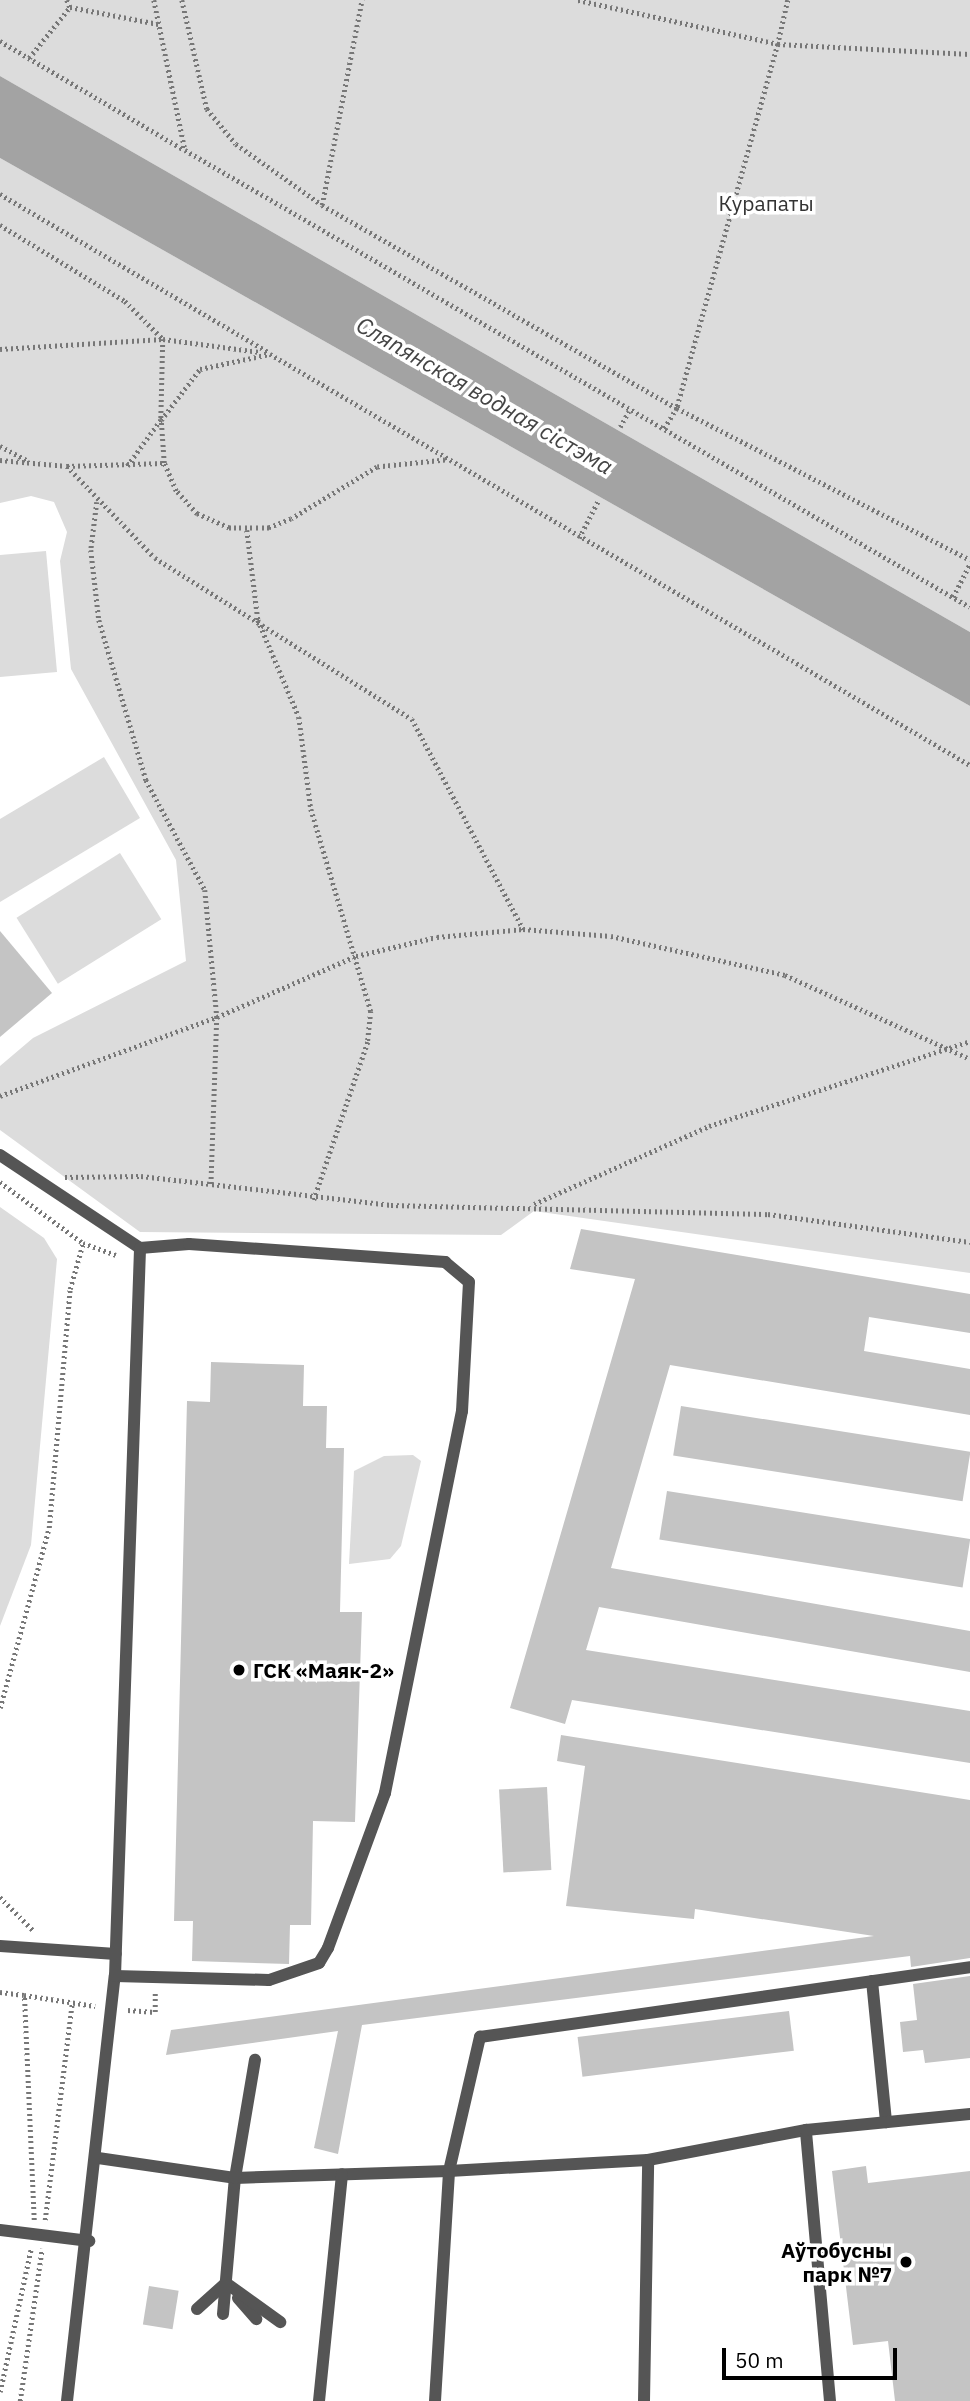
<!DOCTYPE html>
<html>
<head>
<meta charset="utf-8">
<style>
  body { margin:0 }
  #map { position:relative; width:970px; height:2401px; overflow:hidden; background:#fff; font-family:"IBM Plex Sans",sans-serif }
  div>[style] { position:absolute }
  .green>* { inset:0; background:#dcdcdc; transform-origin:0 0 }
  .water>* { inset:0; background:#a3a3a3 }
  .building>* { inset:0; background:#c4c4c4; transform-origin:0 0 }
  .path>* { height:4.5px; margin-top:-2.25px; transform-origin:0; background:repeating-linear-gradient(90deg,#777 0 2px,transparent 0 5.5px) }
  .service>* { height:12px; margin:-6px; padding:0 6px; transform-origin:6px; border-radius:6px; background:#555 }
  .dots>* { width:19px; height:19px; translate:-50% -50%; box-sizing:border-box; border:4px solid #fff; border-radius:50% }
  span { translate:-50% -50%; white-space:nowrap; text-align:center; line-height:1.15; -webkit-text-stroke:7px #fff; paint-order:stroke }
  .park-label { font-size:21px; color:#333 }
  .poi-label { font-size:21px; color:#000; font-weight:700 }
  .left { translate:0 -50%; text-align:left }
  .right { translate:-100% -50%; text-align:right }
  .water-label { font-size:23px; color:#444; font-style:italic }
  .scale { position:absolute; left:722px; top:2348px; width:175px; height:32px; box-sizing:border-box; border:4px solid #000; border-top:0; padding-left:9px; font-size:21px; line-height:24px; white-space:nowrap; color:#000; -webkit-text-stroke:5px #fff; paint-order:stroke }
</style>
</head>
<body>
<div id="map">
  <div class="green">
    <div style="clip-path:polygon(0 0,970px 0,970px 632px,0 76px)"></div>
    <div style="clip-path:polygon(0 158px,970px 706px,970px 1273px,534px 1211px,501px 1235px,140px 1232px,0 1130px,0 1066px,33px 1038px,186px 961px,176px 860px,71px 669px,60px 561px,67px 532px,54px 502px,31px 496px,0 503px)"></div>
    <div style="clip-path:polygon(46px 551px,57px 672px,0 677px,0 555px)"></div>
    <div style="clip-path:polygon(104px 757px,140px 818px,0 902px,0 819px)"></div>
    <div style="left:120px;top:853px;width:78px;height:122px;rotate:58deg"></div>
    <div style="clip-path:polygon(0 1207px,44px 1238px,57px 1259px,31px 1545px,0 1626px)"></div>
    <div style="clip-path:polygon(413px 1455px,421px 1461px,401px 1546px,390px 1559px,349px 1564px,354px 1471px,384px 1456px)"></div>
  </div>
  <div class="water">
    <div style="clip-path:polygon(0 76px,970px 632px,970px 706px,0 158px)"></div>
  </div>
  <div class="building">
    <div style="clip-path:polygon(0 931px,52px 993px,0 1037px)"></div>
    <div style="clip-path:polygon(581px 1229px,970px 1294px,970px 1333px,869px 1317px,864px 1351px,970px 1369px,970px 1415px,670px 1365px,611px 1568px,970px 1631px,970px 1672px,599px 1607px,586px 1650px,970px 1711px,970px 1763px,572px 1700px,565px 1724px,510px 1708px,635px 1279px,570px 1269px)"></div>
    <div style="clip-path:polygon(211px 1362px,304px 1365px,303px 1406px,327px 1406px,326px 1448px,344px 1448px,340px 1612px,362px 1612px,355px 1822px,313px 1821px,311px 1925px,290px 1925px,289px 1964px,192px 1961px,193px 1921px,174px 1921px,187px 1401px,210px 1402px)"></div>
    <div style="left:681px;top:1406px;width:293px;height:50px;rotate:9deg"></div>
    <div style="left:667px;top:1491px;width:307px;height:49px;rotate:9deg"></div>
    <div style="clip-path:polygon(561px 1735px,970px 1800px,970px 1958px,911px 1967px,910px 1956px,362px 2025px,338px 2154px,314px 2148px,338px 2031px,166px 2055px,171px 2030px,874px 1936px,695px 1909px,694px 1919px,566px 1906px,585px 1766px,557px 1761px)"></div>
    <div style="left:547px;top:1787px;width:83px;height:48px;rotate:87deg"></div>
    <div style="clip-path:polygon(970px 1976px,970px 2058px,925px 2063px,923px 2050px,903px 2052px,900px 2022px,917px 2020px,913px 1984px)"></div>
    <div style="left:789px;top:2011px;width:40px;height:213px;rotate:83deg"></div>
    <div style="clip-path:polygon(866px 2166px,868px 2183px,970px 2171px,970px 2401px,895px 2401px,888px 2341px,853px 2345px,832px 2171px)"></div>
    <div style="left:149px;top:2286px;width:30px;height:39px;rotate:9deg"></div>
  </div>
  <div class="path">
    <div style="left:67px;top:0;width:8px;rotate:67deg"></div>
    <div style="left:70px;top:7px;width:90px;rotate:10.9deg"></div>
    <div style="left:154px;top:0;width:153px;rotate:78.3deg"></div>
    <div style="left:185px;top:150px;width:908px;rotate:30.21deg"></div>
    <div style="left:182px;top:0;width:112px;rotate:77.1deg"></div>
    <div style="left:207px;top:109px;width:45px;rotate:50.4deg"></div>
    <div style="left:236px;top:144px;width:105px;rotate:35.3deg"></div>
    <div style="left:322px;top:205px;width:409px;rotate:29.8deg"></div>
    <div style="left:677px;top:408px;width:330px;rotate:27.4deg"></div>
    <div style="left:578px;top:0;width:205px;rotate:12.4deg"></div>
    <div style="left:778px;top:44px;width:378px;rotate:105.5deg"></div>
    <div style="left:677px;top:408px;width:27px;rotate:121deg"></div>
    <div style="left:788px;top:0;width:45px;rotate:102.8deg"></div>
    <div style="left:778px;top:44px;width:192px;rotate:3deg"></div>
    <div style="left:0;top:41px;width:214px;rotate:30.6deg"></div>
    <div style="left:29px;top:58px;width:65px;rotate:-51.2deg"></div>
    <div style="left:0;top:194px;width:313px;rotate:30.5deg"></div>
    <div style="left:322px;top:205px;width:209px;rotate:-79deg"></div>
    <div style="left:0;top:225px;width:146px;rotate:31.3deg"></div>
    <div style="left:125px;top:301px;width:54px;rotate:45deg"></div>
    <div style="left:163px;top:339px;width:81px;rotate:91.4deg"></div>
    <div style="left:161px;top:420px;width:58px;rotate:125.9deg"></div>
    <div style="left:0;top:349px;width:163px;rotate:-3.5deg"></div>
    <div style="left:163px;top:339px;width:97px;rotate:7.7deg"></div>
    <div style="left:620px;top:427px;width:18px;rotate:-61deg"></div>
    <div style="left:0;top:446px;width:30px;rotate:28deg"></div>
    <div style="left:0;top:460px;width:67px;rotate:5.1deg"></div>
    <div style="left:67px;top:466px;width:97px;rotate:-1.8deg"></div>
    <div style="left:445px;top:460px;width:68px;rotate:174.1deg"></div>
    <div style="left:377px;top:467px;width:100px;rotate:148.8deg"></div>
    <div style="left:291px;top:519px;width:24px;rotate:158deg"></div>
    <div style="left:269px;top:528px;width:40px;rotate:180deg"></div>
    <div style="left:229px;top:528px;width:35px;rotate:-156deg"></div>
    <div style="left:197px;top:514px;width:31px;rotate:-132deg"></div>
    <div style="left:176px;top:491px;width:30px;rotate:-113deg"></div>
    <div style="left:164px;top:463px;width:43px;rotate:-94deg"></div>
    <div style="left:161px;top:420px;width:64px;rotate:-52.6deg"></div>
    <div style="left:200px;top:369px;width:72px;rotate:-12.1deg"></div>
    <div style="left:270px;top:354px;width:812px;rotate:30.42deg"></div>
    <div style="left:67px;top:466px;width:127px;rotate:46.3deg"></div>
    <div style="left:155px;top:558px;width:303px;rotate:32.1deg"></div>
    <div style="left:412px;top:719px;width:238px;rotate:62.1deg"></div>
    <div style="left:97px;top:502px;width:48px;rotate:97.1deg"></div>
    <div style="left:91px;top:550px;width:70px;rotate:83.5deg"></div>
    <div style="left:99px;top:620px;width:167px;rotate:73.6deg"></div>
    <div style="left:146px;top:780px;width:125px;rotate:61.8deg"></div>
    <div style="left:205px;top:890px;width:128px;rotate:84.6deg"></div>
    <div style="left:217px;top:1017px;width:170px;rotate:92deg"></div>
    <div style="left:247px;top:530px;width:91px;rotate:83deg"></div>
    <div style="left:258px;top:620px;width:105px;rotate:67.1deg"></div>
    <div style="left:299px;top:717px;width:93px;rotate:82.6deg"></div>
    <div style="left:311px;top:809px;width:211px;rotate:73.5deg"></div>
    <div style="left:371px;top:1011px;width:31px;rotate:96deg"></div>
    <div style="left:368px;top:1042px;width:167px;rotate:108.9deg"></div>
    <div style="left:579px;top:538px;width:42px;rotate:-62.8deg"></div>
    <div style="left:953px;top:597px;width:38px;rotate:-63deg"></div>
    <div style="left:0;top:1096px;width:231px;rotate:-20deg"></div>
    <div style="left:217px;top:1017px;width:152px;rotate:-23.7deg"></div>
    <div style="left:356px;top:956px;width:83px;rotate:-13.2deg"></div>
    <div style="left:437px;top:937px;width:86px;rotate:-5.3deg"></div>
    <div style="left:523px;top:929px;width:88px;rotate:4.5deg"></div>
    <div style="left:611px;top:936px;width:178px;rotate:12.6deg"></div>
    <div style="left:785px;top:975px;width:203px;rotate:24.4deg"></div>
    <div style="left:65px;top:1177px;width:76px;rotate:-0.8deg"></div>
    <div style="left:141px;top:1176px;width:252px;rotate:6.6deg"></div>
    <div style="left:391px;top:1205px;width:377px;rotate:1.4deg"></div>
    <div style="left:768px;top:1214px;width:204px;rotate:7.9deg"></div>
    <div style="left:0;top:1182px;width:103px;rotate:36.3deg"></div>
    <div style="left:83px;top:1243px;width:35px;rotate:20deg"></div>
    <div style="left:534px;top:1204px;width:192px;rotate:-24deg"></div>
    <div style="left:709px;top:1126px;width:274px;rotate:-18deg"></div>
    <div style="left:0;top:1708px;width:187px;rotate:-74.8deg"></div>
    <div style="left:49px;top:1528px;width:240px;rotate:-85deg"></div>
    <div style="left:70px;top:1289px;width:48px;rotate:-74.2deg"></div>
    <div style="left:0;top:1897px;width:47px;rotate:45deg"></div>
    <div style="left:0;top:1992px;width:24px;rotate:7deg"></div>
    <div style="left:128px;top:2010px;width:27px;rotate:4deg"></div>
    <div style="left:155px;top:2012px;width:21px;rotate:-90deg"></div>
    <div style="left:34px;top:2220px;width:225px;rotate:-92.5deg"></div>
    <div style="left:24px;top:1995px;width:72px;rotate:8.8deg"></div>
    <div style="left:45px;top:2220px;width:220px;rotate:-82.9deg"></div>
    <div style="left:0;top:2392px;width:146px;rotate:-77.8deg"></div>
    <div style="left:20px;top:2401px;width:154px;rotate:-81.8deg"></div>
  </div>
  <div class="service">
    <div style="left:0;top:1155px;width:168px;rotate:33.6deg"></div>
    <div style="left:140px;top:1248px;width:49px;rotate:-4.7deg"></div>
    <div style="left:189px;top:1244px;width:257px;rotate:4deg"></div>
    <div style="left:445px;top:1262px;width:31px;rotate:40deg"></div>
    <div style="left:469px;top:1282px;width:129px;rotate:93.1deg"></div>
    <div style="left:462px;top:1411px;width:390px;rotate:101.4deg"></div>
    <div style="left:385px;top:1793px;width:165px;rotate:110.2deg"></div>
    <div style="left:328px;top:1948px;width:17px;rotate:121deg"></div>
    <div style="left:319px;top:1963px;width:53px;rotate:161.2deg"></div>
    <div style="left:269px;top:1980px;width:154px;rotate:-178.5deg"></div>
    <div style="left:0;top:1946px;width:116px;rotate:3.9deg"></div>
    <div style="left:872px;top:1981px;width:142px;rotate:84.3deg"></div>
    <div style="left:98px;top:2158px;width:138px;rotate:8.3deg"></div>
    <div style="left:235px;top:2178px;width:214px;rotate:-1.9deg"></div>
    <div style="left:449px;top:2171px;width:138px;rotate:-77deg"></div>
    <div style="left:480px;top:2037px;width:495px;rotate:-8.1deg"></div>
    <div style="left:0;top:2230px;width:90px;rotate:7deg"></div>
    <div style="left:238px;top:2298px;width:28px;rotate:49deg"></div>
    <div style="left:197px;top:2309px;width:39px;rotate:-42deg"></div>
    <div style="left:226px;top:2283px;width:67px;rotate:35.8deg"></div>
    <div style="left:223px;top:2314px;width:137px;rotate:-85deg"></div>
    <div style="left:235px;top:2178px;width:120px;rotate:-80.4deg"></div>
    <div style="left:67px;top:2401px;width:428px;rotate:-83.6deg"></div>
    <div style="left:115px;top:1976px;width:728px;rotate:-88.03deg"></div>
    <div style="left:319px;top:2401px;width:228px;rotate:-84.2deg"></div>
    <div style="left:435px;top:2401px;width:230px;rotate:-86.5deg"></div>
    <div style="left:449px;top:2171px;width:199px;rotate:-3.2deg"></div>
    <div style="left:648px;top:2160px;width:161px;rotate:-10.8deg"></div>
    <div style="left:644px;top:2401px;width:241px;rotate:-89deg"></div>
    <div style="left:830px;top:2401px;width:272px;rotate:-95.1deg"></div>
    <div style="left:806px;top:2130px;width:165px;rotate:-5.6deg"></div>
  </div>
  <div class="dots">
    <div style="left:239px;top:1670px;background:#000"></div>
    <div style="left:906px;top:2262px;background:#000"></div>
  </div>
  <div class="park-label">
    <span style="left:766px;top:203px">Курапаты</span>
  </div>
  <div class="poi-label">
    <span class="left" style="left:253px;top:1670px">ГСК «Маяк-2»</span>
    <span class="right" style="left:892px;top:2262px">Аўтобусны<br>парк №7</span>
  </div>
  <div class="water-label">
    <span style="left:485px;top:395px;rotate:30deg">Сляпянская водная сістэма</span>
  </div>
  <div class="scale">50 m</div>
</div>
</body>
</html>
